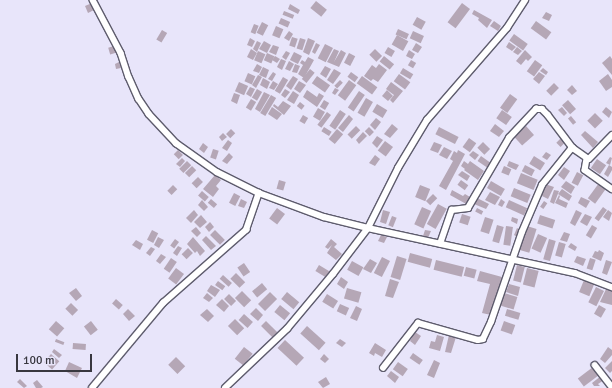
<!DOCTYPE html>
<html>
<head>
<meta charset="utf-8">
<style>
  body { margin:0 }
  #map { position:relative; width:612px; height:388px; overflow:hidden; background:#e8e5fa; font-family:Signika,sans-serif }
  div>[style] { position:absolute }
  .building>* { inset:0; background:#b5a7b6; transform-origin:0 0 }
  .roads { filter:drop-shadow(1px 0 #5e5c6d) drop-shadow(-1px 0 #5e5c6d) drop-shadow(0 1px #5e5c6d) drop-shadow(0 -1px #5e5c6d) }
  .minor>* { height:5.5px; margin:-2.75px; padding:0 2.75px; transform-origin:2.75px; border-radius:2.75px; background:#fff }
  span { translate:-50% -50%; white-space:nowrap; text-align:center; line-height:1.15; -webkit-text-stroke:3px #e8e5fa; paint-order:stroke }
  .scale { position:absolute; left:16px; top:354px; width:76px; height:18px; box-sizing:border-box; border:2px solid #38373f; border-top:0; padding-left:5px; font-size:12px; line-height:14px; white-space:nowrap; color:#38373f; -webkit-text-stroke:3px #e8e5fa; paint-order:stroke }
</style>
</head>
<body>
<div id="map">
  <div class="building">
    <div style="left:316px;top:1px;width:14px;height:9px;rotate:39deg"></div>
    <div style="clip-path:polygon(92px 3px,94px 10px,88px 13px,85px 6px)"></div>
    <div style="left:462px;top:3px;width:10px;height:24px;rotate:37deg"></div>
    <div style="clip-path:polygon(290px 4px,300px 10px,298px 14px,288px 9px)"></div>
    <div style="clip-path:polygon(474px 10px,492px 20px,487px 28px,478px 20px,479px 18px,472px 14px)"></div>
    <div style="left:284px;top:11px;width:11px;height:4px;rotate:22deg"></div>
    <div style="clip-path:polygon(546px 12px,552px 15px,549px 21px,542px 18px)"></div>
    <div style="left:417px;top:17px;width:10px;height:9px;rotate:29deg"></div>
    <div style="left:281px;top:18px;width:10px;height:6px;rotate:24deg"></div>
    <div style="clip-path:polygon(494px 21px,501px 26px,498px 31px,490px 26px)"></div>
    <div style="left:536px;top:21px;width:19px;height:9px;rotate:36deg"></div>
    <div style="left:262px;top:22px;width:7px;height:12px;rotate:27deg"></div>
    <div style="left:254px;top:24px;width:5px;height:9px;rotate:22deg"></div>
    <div style="left:276px;top:26px;width:8px;height:10px;rotate:23deg"></div>
    <div style="left:398px;top:29px;width:12px;height:6px;rotate:24deg"></div>
    <div style="left:162px;top:30px;width:6px;height:11px;rotate:31deg"></div>
    <div style="clip-path:polygon(289px 31px,293px 34px,289px 41px,284px 38px)"></div>
    <div style="left:413px;top:31px;width:12px;height:8px;rotate:24deg"></div>
    <div style="left:514px;top:34px;width:17px;height:8px;rotate:36deg"></div>
    <div style="left:397px;top:35px;width:13px;height:11px;rotate:29deg"></div>
    <div style="left:292px;top:37px;width:6px;height:9px;rotate:18deg"></div>
    <div style="clip-path:polygon(250px 38px,255px 41px,252px 47px,247px 45px)"></div>
    <div style="left:300px;top:38px;width:6px;height:11px;rotate:18deg"></div>
    <div style="clip-path:polygon(308px 38px,315px 41px,309px 55px,303px 52px)"></div>
    <div style="clip-path:polygon(257px 41px,261px 43px,257px 52px,253px 49px)"></div>
    <div style="clip-path:polygon(264px 41px,271px 45px,267px 53px,259px 49px)"></div>
    <div style="clip-path:polygon(509px 42px,516px 47px,512px 51px,506px 47px)"></div>
    <div style="clip-path:polygon(316px 43px,320px 45px,315px 54px,312px 52px)"></div>
    <div style="clip-path:polygon(416px 43px,422px 47px,418px 53px,412px 50px)"></div>
    <div style="left:325px;top:44px;width:9px;height:16px;rotate:27deg"></div>
    <div style="clip-path:polygon(273px 45px,279px 47px,276px 55px,269px 52px)"></div>
    <div style="left:114px;top:46px;width:7px;height:6px;rotate:74deg"></div>
    <div style="left:388px;top:47px;width:8px;height:7px;rotate:30deg"></div>
    <div style="clip-path:polygon(517px 47px,522px 51px,518px 55px,513px 52px)"></div>
    <div style="clip-path:polygon(251px 49px,257px 53px,253px 60px,247px 57px)"></div>
    <div style="clip-path:polygon(334px 49px,339px 51px,334px 62px,341px 50px,346px 53px,339px 67px,327px 62px)"></div>
    <div style="left:375px;top:49px;width:10px;height:8px;rotate:45deg"></div>
    <div style="clip-path:polygon(409px 50px,415px 54px,412px 59px,406px 56px)"></div>
    <div style="clip-path:polygon(525px 50px,532px 57px,528px 61px,526px 59px,521px 65px,516px 61px)"></div>
    <div style="left:258px;top:51px;width:8px;height:10px;rotate:23deg"></div>
    <div style="clip-path:polygon(286px 51px,290px 53px,286px 60px,282px 57px)"></div>
    <div style="left:294px;top:52px;width:9px;height:9px;rotate:27deg"></div>
    <div style="left:267px;top:53px;width:8px;height:8px;rotate:23deg"></div>
    <div style="left:349px;top:53px;width:7px;height:11px;rotate:27deg"></div>
    <div style="clip-path:polygon(275px 56px,280px 59px,277px 63px,272px 60px)"></div>
    <div style="left:384px;top:56px;width:13px;height:7px;rotate:39deg"></div>
    <div style="clip-path:polygon(610px 56px,612px 59px,612px 75px,602px 63px)"></div>
    <div style="clip-path:polygon(308px 57px,314px 60px,304px 78px,298px 74px,303px 65px,300px 63px,302px 60px,305px 62px)"></div>
    <div style="clip-path:polygon(281px 59px,286px 61px,282px 70px,277px 67px)"></div>
    <div style="left:411px;top:60px;width:6px;height:6px;rotate:31deg"></div>
    <div style="left:535px;top:60px;width:9px;height:14px;rotate:36deg"></div>
    <div style="clip-path:polygon(289px 61px,294px 64px,290px 71px,285px 69px)"></div>
    <div style="clip-path:polygon(119px 62px,121px 68px,116px 69px,115px 64px)"></div>
    <div style="clip-path:polygon(257px 64px,262px 67px,259px 73px,253px 71px)"></div>
    <div style="clip-path:polygon(295px 64px,300px 66px,297px 73px,292px 72px)"></div>
    <div style="clip-path:polygon(379px 64px,387px 70px,378px 82px,373px 79px,371px 81px,364px 76px,372px 65px,376px 68px)"></div>
    <div style="clip-path:polygon(325px 66px,331px 69px,326px 78px,320px 74px)"></div>
    <div style="clip-path:polygon(263px 67px,269px 70px,266px 78px,259px 75px)"></div>
    <div style="left:403px;top:68px;width:12px;height:6px;rotate:31deg"></div>
    <div style="clip-path:polygon(543px 68px,548px 72px,546px 75px,540px 71px)"></div>
    <div style="left:310px;top:69px;width:6px;height:13px;rotate:39deg"></div>
    <div style="clip-path:polygon(334px 69px,341px 73px,333px 84px,327px 80px)"></div>
    <div style="clip-path:polygon(273px 72px,276px 74px,272px 81px,268px 79px)"></div>
    <div style="left:351px;top:72px;width:9px;height:6px;rotate:36deg"></div>
    <div style="clip-path:polygon(539px 72px,545px 76px,539px 84px,533px 79px)"></div>
    <div style="left:248px;top:73px;width:8px;height:9px;rotate:23deg"></div>
    <div style="left:399px;top:74px;width:14px;height:9px;rotate:36deg"></div>
    <div style="clip-path:polygon(608px 74px,612px 80px,612px 87px,606px 91px,599px 81px)"></div>
    <div style="clip-path:polygon(258px 75px,262px 77px,256px 88px,252px 85px)"></div>
    <div style="clip-path:polygon(293px 76px,298px 79px,291px 90px,286px 86px)"></div>
    <div style="left:317px;top:76px;width:16px;height:9px;rotate:35deg"></div>
    <div style="left:362px;top:76px;width:19px;height:9px;rotate:36deg"></div>
    <div style="left:283px;top:77px;width:6px;height:16px;rotate:31deg"></div>
    <div style="clip-path:polygon(263px 78px,270px 82px,267px 89px,260px 85px)"></div>
    <div style="left:340px;top:80px;width:4px;height:8px;rotate:45deg"></div>
    <div style="left:349px;top:80px;width:9px;height:19px;rotate:36deg"></div>
    <div style="clip-path:polygon(273px 81px,278px 84px,274px 90px,269px 88px)"></div>
    <div style="clip-path:polygon(299px 81px,306px 85px,300px 93px,294px 89px)"></div>
    <div style="left:239px;top:82px;width:10px;height:10px;rotate:24deg"></div>
    <div style="clip-path:polygon(391px 82px,403px 91px,393px 103px,390px 100px,394px 95px,386px 89px)"></div>
    <div style="left:554px;top:83px;width:7px;height:11px;rotate:45deg"></div>
    <div style="clip-path:polygon(572px 85px,577px 91px,572px 95px,567px 90px)"></div>
    <div style="clip-path:polygon(250px 87px,255px 89px,251px 97px,246px 94px)"></div>
    <div style="clip-path:polygon(335px 88px,339px 90px,335px 95px,332px 93px)"></div>
    <div style="left:257px;top:89px;width:6px;height:10px;rotate:31deg"></div>
    <div style="clip-path:polygon(285px 89px,290px 92px,285px 98px,281px 95px)"></div>
    <div style="clip-path:polygon(307px 90px,317px 97px,319px 93px,324px 96px,317px 107px,303px 97px)"></div>
    <div style="clip-path:polygon(387px 90px,393px 96px,388px 101px,382px 96px)"></div>
    <div style="clip-path:polygon(293px 91px,299px 95px,294px 104px,287px 100px)"></div>
    <div style="left:359px;top:91px;width:7px;height:20px;rotate:34deg"></div>
    <div style="clip-path:polygon(264px 92px,270px 95px,260px 112px,255px 109px)"></div>
    <div style="clip-path:polygon(234px 93px,240px 95px,237px 104px,231px 101px)"></div>
    <div style="left:510px;top:94px;width:9px;height:17px;rotate:36deg"></div>
    <div style="left:271px;top:95px;width:6px;height:21px;rotate:31deg"></div>
    <div style="left:366px;top:98px;width:8px;height:17px;rotate:30deg"></div>
    <div style="left:251px;top:99px;width:6px;height:10px;rotate:31deg"></div>
    <div style="left:324px;top:100px;width:6px;height:8px;rotate:31deg"></div>
    <div style="left:568px;top:100px;width:12px;height:8px;rotate:48deg"></div>
    <div style="clip-path:polygon(283px 101px,291px 106px,284px 115px,273px 106px,274px 104px,278px 107px)"></div>
    <div style="left:300px;top:102px;width:6px;height:5px;rotate:39deg"></div>
    <div style="left:377px;top:104px;width:12px;height:9px;rotate:31deg"></div>
    <div style="clip-path:polygon(272px 107px,282px 114px,277px 120px,268px 114px)"></div>
    <div style="clip-path:polygon(562px 107px,567px 113px,564px 116px,558px 110px)"></div>
    <div style="clip-path:polygon(606px 107px,612px 112px,609px 118px,602px 112px)"></div>
    <div style="left:318px;top:108px;width:8px;height:10px;rotate:30deg"></div>
    <div style="left:340px;top:110px;width:7px;height:19px;rotate:34deg"></div>
    <div style="left:502px;top:110px;width:12px;height:10px;rotate:35deg"></div>
    <div style="left:327px;top:112px;width:5px;height:16px;rotate:37deg"></div>
    <div style="left:595px;top:113px;width:11px;height:11px;rotate:45deg"></div>
    <div style="left:303px;top:115px;width:6px;height:7px;rotate:31deg"></div>
    <div style="clip-path:polygon(349px 115px,353px 119px,343px 132px,338px 128px)"></div>
    <div style="left:571px;top:116px;width:8px;height:4px;rotate:50deg"></div>
    <div style="clip-path:polygon(376px 118px,381px 122px,375px 130px,370px 125px)"></div>
    <div style="clip-path:polygon(392px 124px,398px 129px,390px 138px,384px 134px)"></div>
    <div style="clip-path:polygon(495px 124px,504px 131px,499px 137px,490px 131px)"></div>
    <div style="left:356px;top:126px;width:6px;height:12px;rotate:45deg"></div>
    <div style="left:526px;top:126px;width:12px;height:16px;rotate:48deg"></div>
    <div style="left:324px;top:127px;width:9px;height:5px;rotate:32deg"></div>
    <div style="left:369px;top:127px;width:7px;height:6px;rotate:45deg"></div>
    <div style="left:439px;top:127px;width:22px;height:8px;rotate:27deg"></div>
    <div style="left:231px;top:129px;width:6px;height:7px;rotate:45deg"></div>
    <div style="left:337px;top:129px;width:8px;height:13px;rotate:40deg"></div>
    <div style="clip-path:polygon(585px 131px,598px 142px,593px 148px,581px 135px)"></div>
    <div style="clip-path:polygon(363px 132px,367px 136px,359px 144px,356px 140px)"></div>
    <div style="clip-path:polygon(223px 133px,227px 137px,222px 141px,219px 137px)"></div>
    <div style="clip-path:polygon(377px 136px,383px 140px,377px 148px,372px 143px)"></div>
    <div style="left:562px;top:137px;width:6px;height:8px;rotate:45deg"></div>
    <div style="left:469px;top:138px;width:9px;height:11px;rotate:36deg"></div>
    <div style="clip-path:polygon(228px 140px,232px 143px,227px 151px,222px 148px)"></div>
    <div style="left:385px;top:141px;width:10px;height:12px;rotate:37deg"></div>
    <div style="clip-path:polygon(434px 142px,442px 145px,438px 153px,430px 150px)"></div>
    <div style="left:483px;top:142px;width:10px;height:8px;rotate:45deg"></div>
    <div style="clip-path:polygon(203px 143px,208px 147px,204px 153px,199px 149px)"></div>
    <div style="clip-path:polygon(444px 147px,452px 151px,447px 159px,439px 155px)"></div>
    <div style="left:213px;top:149px;width:6px;height:9px;rotate:18deg"></div>
    <div style="left:178px;top:150px;width:7px;height:6px;rotate:45deg"></div>
    <div style="clip-path:polygon(458px 150px,465px 154px,446px 190px,439px 186px,453px 161px,450px 159px,454px 151px,457px 153px)"></div>
    <div style="clip-path:polygon(473px 151px,479px 155px,475px 160px,469px 155px)"></div>
    <div style="clip-path:polygon(546px 152px,551px 155px,547px 160px,542px 157px)"></div>
    <div style="clip-path:polygon(229px 153px,233px 157px,227px 164px,222px 161px)"></div>
    <div style="clip-path:polygon(375px 155px,380px 159px,375px 166px,369px 163px)"></div>
    <div style="left:481px;top:156px;width:12px;height:6px;rotate:35deg"></div>
    <div style="left:534px;top:156px;width:13px;height:9px;rotate:32deg"></div>
    <div style="clip-path:polygon(610px 157px,612px 158px,610px 165px,606px 163px)"></div>
    <div style="clip-path:polygon(182px 158px,185px 161px,180px 167px,176px 164px)"></div>
    <div style="left:597px;top:159px;width:11px;height:11px;rotate:34deg"></div>
    <div style="left:187px;top:161px;width:6px;height:11px;rotate:45deg"></div>
    <div style="clip-path:polygon(464px 161px,468px 164px,470px 161px,484px 171px,478px 180px,464px 170px,465px 169px,461px 166px)"></div>
    <div style="clip-path:polygon(509px 161px,519px 165px,516px 170px,507px 166px)"></div>
    <div style="left:525px;top:165px;width:11px;height:7px;rotate:27deg"></div>
    <div style="clip-path:polygon(609px 165px,612px 167px,612px 170px,608px 177px,604px 174px)"></div>
    <div style="left:192px;top:166px;width:6px;height:10px;rotate:45deg"></div>
    <div style="left:504px;top:166px;width:8px;height:7px;rotate:23deg"></div>
    <div style="clip-path:polygon(564px 167px,570px 171px,564px 180px,558px 175px)"></div>
    <div style="clip-path:polygon(462px 171px,470px 176px,467px 181px,458px 175px)"></div>
    <div style="left:577px;top:172px;width:7px;height:12px;rotate:27deg"></div>
    <div style="left:521px;top:173px;width:18px;height:11px;rotate:22deg"></div>
    <div style="clip-path:polygon(215px 175px,221px 180px,216px 186px,219px 189px,213px 197px,203px 189px)"></div>
    <div style="left:198px;top:177px;width:7px;height:9px;rotate:45deg"></div>
    <div style="left:279px;top:180px;width:7px;height:9px;rotate:16deg"></div>
    <div style="left:461px;top:180px;width:9px;height:6px;rotate:36deg"></div>
    <div style="left:491px;top:181px;width:16px;height:8px;rotate:30deg"></div>
    <div style="clip-path:polygon(566px 181px,575px 187px,571px 194px,561px 187px)"></div>
    <div style="left:599px;top:183px;width:9px;height:19px;rotate:36deg"></div>
    <div style="clip-path:polygon(545px 184px,554px 187px,548px 199px,540px 195px)"></div>
    <div style="left:173px;top:185px;width:6px;height:8px;rotate:45deg"></div>
    <div style="left:420px;top:185px;width:11px;height:13px;rotate:22deg"></div>
    <div style="left:514px;top:188px;width:18px;height:9px;rotate:22deg"></div>
    <div style="clip-path:polygon(562px 189px,572px 196px,569px 201px,558px 194px)"></div>
    <div style="clip-path:polygon(452px 190px,463px 196px,465px 194px,470px 197px,468px 205px,450px 195px)"></div>
    <div style="clip-path:polygon(554px 190px,559px 191px,554px 204px,550px 202px)"></div>
    <div style="left:202px;top:191px;width:9px;height:6px;rotate:41deg"></div>
    <div style="clip-path:polygon(490px 192px,500px 197px,495px 205px,485px 200px)"></div>
    <div style="left:234px;top:193px;width:7px;height:11px;rotate:27deg"></div>
    <div style="left:433px;top:194px;width:6px;height:10px;rotate:45deg"></div>
    <div style="clip-path:polygon(559px 195px,560px 196px,559px 199px,568px 203px,566px 208px,555px 203px)"></div>
    <div style="clip-path:polygon(581px 197px,590px 201px,586px 208px,578px 203px)"></div>
    <div style="clip-path:polygon(477px 198px,489px 204px,486px 209px,474px 204px)"></div>
    <div style="left:211px;top:199px;width:8px;height:5px;rotate:40deg"></div>
    <div style="clip-path:polygon(241px 199px,247px 202px,244px 208px,238px 206px)"></div>
    <div style="clip-path:polygon(501px 199px,505px 202px,502px 207px,498px 205px)"></div>
    <div style="clip-path:polygon(202px 200px,208px 207px,204px 211px,198px 205px)"></div>
    <div style="left:509px;top:200px;width:20px;height:8px;rotate:24deg"></div>
    <div style="left:544px;top:201px;width:4px;height:7px;rotate:34deg"></div>
    <div style="left:438px;top:204px;width:10px;height:23px;rotate:29deg"></div>
    <div style="left:422px;top:207px;width:10px;height:19px;rotate:24deg"></div>
    <div style="left:603px;top:207px;width:5px;height:14px;rotate:37deg"></div>
    <div style="left:277px;top:208px;width:10px;height:13px;rotate:37deg"></div>
    <div style="left:477px;top:208px;width:7px;height:4px;rotate:27deg"></div>
    <div style="clip-path:polygon(194px 210px,198px 215px,191px 223px,186px 218px)"></div>
    <div style="clip-path:polygon(383px 210px,390px 212px,386px 224px,380px 222px)"></div>
    <div style="clip-path:polygon(576px 210px,582px 213px,575px 226px,570px 223px)"></div>
    <div style="clip-path:polygon(608px 210px,612px 213px,609px 221px,603px 217px)"></div>
    <div style="left:462px;top:214px;width:9px;height:9px;rotate:18deg"></div>
    <div style="clip-path:polygon(585px 214px,592px 217px,587px 226px,580px 222px)"></div>
    <div style="clip-path:polygon(201px 215px,207px 222px,200px 228px,194px 222px)"></div>
    <div style="left:540px;top:215px;width:16px;height:9px;rotate:18deg"></div>
    <div style="left:392px;top:216px;width:5px;height:10px;rotate:22deg"></div>
    <div style="left:485px;top:217px;width:9px;height:15px;rotate:18deg"></div>
    <div style="clip-path:polygon(512px 217px,518px 219px,517px 224px,511px 221px)"></div>
    <div style="clip-path:polygon(210px 222px,214px 227px,209px 232px,205px 227px)"></div>
    <div style="left:497px;top:225px;width:7px;height:17px;rotate:16deg"></div>
    <div style="left:592px;top:225px;width:6px;height:12px;rotate:31deg"></div>
    <div style="left:506px;top:226px;width:7px;height:19px;rotate:8deg"></div>
    <div style="left:527px;top:226px;width:10px;height:25px;rotate:17deg"></div>
    <div style="clip-path:polygon(196px 227px,201px 233px,197px 237px,191px 231px)"></div>
    <div style="clip-path:polygon(517px 228px,520px 230px,517px 237px,514px 235px)"></div>
    <div style="left:152px;top:230px;width:7px;height:11px;rotate:27deg"></div>
    <div style="left:215px;top:230px;width:14px;height:7px;rotate:45deg"></div>
    <div style="clip-path:polygon(425px 230px,431px 231px,428px 238px,423px 236px)"></div>
    <div style="clip-path:polygon(564px 232px,570px 234px,567px 242px,560px 240px)"></div>
    <div style="left:538px;top:234px;width:10px;height:16px;rotate:24deg"></div>
    <div style="clip-path:polygon(381px 235px,387px 237px,384px 243px,378px 241px)"></div>
    <div style="clip-path:polygon(206px 236px,216px 246px,211px 250px,202px 240px)"></div>
    <div style="clip-path:polygon(158px 237px,164px 240px,159px 248px,154px 245px)"></div>
    <div style="clip-path:polygon(193px 237px,205px 251px,200px 256px,197px 251px,195px 253px,187px 244px)"></div>
    <div style="left:175px;top:239px;width:5px;height:8px;rotate:37deg"></div>
    <div style="clip-path:polygon(331px 239px,337px 244px,334px 247px,342px 254px,336px 260px,327px 253px,332px 245px,328px 249px,325px 247px)"></div>
    <div style="left:549px;top:239px;width:7px;height:21px;rotate:16deg"></div>
    <div style="clip-path:polygon(136px 240px,143px 244px,140px 250px,132px 245px)"></div>
    <div style="left:559px;top:242px;width:7px;height:14px;rotate:16deg"></div>
    <div style="clip-path:polygon(571px 243px,577px 247px,575px 251px,568px 247px)"></div>
    <div style="clip-path:polygon(178px 246px,182px 248px,177px 256px,173px 253px)"></div>
    <div style="clip-path:polygon(151px 247px,155px 249px,150px 256px,146px 253px)"></div>
    <div style="left:188px;top:248px;width:7px;height:9px;rotate:45deg"></div>
    <div style="clip-path:polygon(599px 250px,604px 253px,601px 261px,592px 257px,595px 251px,598px 252px)"></div>
    <div style="left:410px;top:253px;width:23px;height:9px;rotate:15deg"></div>
    <div style="clip-path:polygon(161px 254px,166px 257px,160px 264px,156px 261px)"></div>
    <div style="left:397px;top:256px;width:10px;height:22px;rotate:17deg"></div>
    <div style="clip-path:polygon(577px 256px,586px 259px,583px 266px,574px 262px)"></div>
    <div style="left:382px;top:257px;width:9px;height:18px;rotate:27deg"></div>
    <div style="left:171px;top:258px;width:7px;height:13px;rotate:34deg"></div>
    <div style="left:590px;top:258px;width:6px;height:11px;rotate:18deg"></div>
    <div style="clip-path:polygon(370px 259px,377px 263px,371px 273px,363px 269px)"></div>
    <div style="left:436px;top:260px;width:29px;height:10px;rotate:14deg"></div>
    <div style="clip-path:polygon(606px 260px,612px 262px,607px 275px,602px 273px)"></div>
    <div style="left:352px;top:261px;width:13px;height:10px;rotate:29deg"></div>
    <div style="left:244px;top:263px;width:11px;height:8px;rotate:56deg"></div>
    <div style="left:319px;top:265px;width:12px;height:7px;rotate:31deg"></div>
    <div style="left:517px;top:265px;width:8px;height:16px;rotate:14deg"></div>
    <div style="left:466px;top:267px;width:11px;height:9px;rotate:15deg"></div>
    <div style="left:176px;top:268px;width:10px;height:13px;rotate:37deg"></div>
    <div style="left:527px;top:268px;width:12px;height:17px;rotate:14deg"></div>
    <div style="clip-path:polygon(480px 271px,502px 277px,491px 315px,482px 313px,490px 284px,477px 281px)"></div>
    <div style="left:236px;top:273px;width:13px;height:8px;rotate:45deg"></div>
    <div style="left:223px;top:275px;width:12px;height:5px;rotate:42deg"></div>
    <div style="clip-path:polygon(341px 277px,348px 282px,344px 289px,337px 284px)"></div>
    <div style="clip-path:polygon(390px 279px,399px 282px,393px 298px,385px 296px)"></div>
    <div style="left:584px;top:280px;width:11px;height:13px;rotate:22deg"></div>
    <div style="left:218px;top:281px;width:9px;height:5px;rotate:36deg"></div>
    <div style="left:262px;top:283px;width:8px;height:13px;rotate:50deg"></div>
    <div style="clip-path:polygon(509px 284px,520px 287px,518px 296px,506px 292px)"></div>
    <div style="clip-path:polygon(211px 285px,220px 290px,215px 297px,207px 291px)"></div>
    <div style="left:596px;top:287px;width:9px;height:17px;rotate:27deg"></div>
    <div style="clip-path:polygon(607px 287px,612px 289px,612px 305px,600px 302px)"></div>
    <div style="clip-path:polygon(76px 288px,82px 296px,76px 301px,69px 293px)"></div>
    <div style="left:347px;top:288px;width:15px;height:11px;rotate:16deg"></div>
    <div style="left:242px;top:291px;width:13px;height:10px;rotate:45deg"></div>
    <div style="left:270px;top:292px;width:10px;height:17px;rotate:45deg"></div>
    <div style="left:287px;top:292px;width:16px;height:9px;rotate:40deg"></div>
    <div style="clip-path:polygon(207px 293px,213px 298px,209px 302px,203px 298px)"></div>
    <div style="left:504px;top:293px;width:14px;height:13px;rotate:17deg"></div>
    <div style="left:229px;top:294px;width:10px;height:7px;rotate:45deg"></div>
    <div style="left:327px;top:294px;width:13px;height:9px;rotate:32deg"></div>
    <div style="left:116px;top:299px;width:9px;height:6px;rotate:41deg"></div>
    <div style="clip-path:polygon(222px 299px,229px 306px,224px 312px,216px 305px)"></div>
    <div style="left:71px;top:303px;width:10px;height:8px;rotate:45deg"></div>
    <div style="left:340px;top:304px;width:10px;height:8px;rotate:24deg"></div>
    <div style="left:280px;top:305px;width:13px;height:9px;rotate:39deg"></div>
    <div style="left:599px;top:305px;width:8px;height:10px;rotate:30deg"></div>
    <div style="clip-path:polygon(356px 306px,362px 309px,357px 321px,350px 318px)"></div>
    <div style="clip-path:polygon(256px 308px,263px 315px,258px 321px,250px 314px)"></div>
    <div style="clip-path:polygon(128px 309px,135px 316px,129px 321px,123px 314px)"></div>
    <div style="clip-path:polygon(207px 309px,214px 316px,208px 322px,200px 315px)"></div>
    <div style="left:507px;top:309px;width:14px;height:7px;rotate:17deg"></div>
    <div style="left:244px;top:314px;width:12px;height:8px;rotate:42deg"></div>
    <div style="left:235px;top:319px;width:13px;height:10px;rotate:45deg"></div>
    <div style="left:56px;top:321px;width:11px;height:11px;rotate:41deg"></div>
    <div style="left:91px;top:321px;width:11px;height:9px;rotate:52deg"></div>
    <div style="left:266px;top:321px;width:16px;height:7px;rotate:45deg"></div>
    <div style="left:504px;top:321px;width:12px;height:10px;rotate:20deg"></div>
    <div style="left:307px;top:326px;width:25px;height:10px;rotate:42deg"></div>
    <div style="clip-path:polygon(415px 332px,421px 336px,415px 345px,410px 341px)"></div>
    <div style="clip-path:polygon(437px 335px,444px 337px,440px 351px,429px 348px,431px 341px,435px 342px)"></div>
    <div style="clip-path:polygon(449px 335px,456px 337px,451px 353px,445px 352px)"></div>
    <div style="left:56px;top:339px;width:9px;height:3px;rotate:21deg"></div>
    <div style="clip-path:polygon(340px 339px,346px 343px,342px 347px,336px 343px)"></div>
    <div style="left:285px;top:340px;width:26px;height:11px;rotate:43deg"></div>
    <div style="left:73px;top:343px;width:13px;height:6px;rotate:4deg"></div>
    <div style="clip-path:polygon(375px 343px,386px 350px,382px 357px,375px 353px,374px 356px,369px 353px)"></div>
    <div style="left:244px;top:347px;width:11px;height:15px;rotate:38deg"></div>
    <div style="clip-path:polygon(608px 347px,612px 350px,612px 355px,605px 363px,600px 359px)"></div>
    <div style="clip-path:polygon(54px 349px,62px 355px,59px 358px,52px 352px)"></div>
    <div style="left:413px;top:353px;width:12px;height:6px;rotate:35deg"></div>
    <div style="left:51px;top:354px;width:11px;height:11px;rotate:41deg"></div>
    <div style="clip-path:polygon(324px 354px,329px 359px,325px 363px,320px 359px)"></div>
    <div style="left:176px;top:357px;width:13px;height:11px;rotate:45deg"></div>
    <div style="clip-path:polygon(434px 360px,440px 363px,434px 378px,427px 375px)"></div>
    <div style="clip-path:polygon(612px 361px,612px 371px,610px 373px,605px 368px)"></div>
    <div style="clip-path:polygon(69px 362px,82px 368px,77px 378px,65px 371px)"></div>
    <div style="left:398px;top:362px;width:12px;height:9px;rotate:35deg"></div>
    <div style="left:593px;top:367px;width:10px;height:19px;rotate:53deg"></div>
    <div style="clip-path:polygon(391px 371px,399px 377px,395px 383px,387px 376px)"></div>
    <div style="clip-path:polygon(601px 376px,604px 380px,598px 384px,600px 386px,594px 386px,592px 383px)"></div>
    <div style="clip-path:polygon(326px 377px,330px 384px,323px 388px,318px 382px)"></div>
    <div style="clip-path:polygon(20px 379px,27px 386px,24px 388px,17px 382px)"></div>
    <div style="clip-path:polygon(37px 380px,43px 387px,41px 388px,36px 388px,33px 383px)"></div>
  </div>
  <div class="roads">
    <div class="minor">
      <div style="left:93px;top:0;width:60px;rotate:62.2deg"></div>
      <div style="left:121px;top:53px;width:25px;rotate:72deg"></div>
      <div style="left:129px;top:77px;width:24px;rotate:66deg"></div>
      <div style="left:139px;top:99px;width:18px;rotate:56deg"></div>
      <div style="left:149px;top:114px;width:40px;rotate:47deg"></div>
      <div style="left:176px;top:143px;width:50px;rotate:35.3deg"></div>
      <div style="left:217px;top:172px;width:47px;rotate:26.6deg"></div>
      <div style="left:259px;top:193px;width:69px;rotate:20.3deg"></div>
      <div style="left:324px;top:217px;width:45px;rotate:14deg"></div>
      <div style="left:368px;top:228px;width:212px;rotate:12.3deg"></div>
      <div style="left:575px;top:273px;width:40px;rotate:21deg"></div>
      <div style="left:587px;top:159px;width:11px;rotate:100deg"></div>
      <div style="left:585px;top:170px;width:33px;rotate:35deg"></div>
      <div style="left:440px;top:244px;width:36px;rotate:-71deg"></div>
      <div style="left:452px;top:210px;width:16px;rotate:-7deg"></div>
      <div style="left:468px;top:208px;width:81px;rotate:-59.6deg"></div>
      <div style="left:509px;top:138px;width:40px;rotate:-47deg"></div>
      <div style="left:536px;top:109px;width:6px"></div>
      <div style="left:542px;top:109px;width:8px;rotate:45deg"></div>
      <div style="left:548px;top:115px;width:41px;rotate:52.9deg"></div>
      <div style="left:595px;top:365px;width:28px;rotate:52deg"></div>
      <div style="left:383px;top:368px;width:57px;rotate:-52.1deg"></div>
      <div style="left:418px;top:323px;width:62px;rotate:15.8deg"></div>
      <div style="left:478px;top:340px;width:5px;rotate:-11deg"></div>
      <div style="left:483px;top:339px;width:19px;rotate:-65deg"></div>
      <div style="left:491px;top:322px;width:95px;rotate:-71deg"></div>
      <div style="left:522px;top:232px;width:51px;rotate:-66.9deg"></div>
      <div style="left:542px;top:185px;width:46px;rotate:-51.1deg"></div>
      <div style="left:571px;top:149px;width:2px;rotate:-27deg"></div>
      <div style="left:573px;top:148px;width:19px;rotate:35deg"></div>
      <div style="left:589px;top:159px;width:33px;rotate:-46deg"></div>
      <div style="left:92px;top:388px;width:111px;rotate:-50.1deg"></div>
      <div style="left:163px;top:303px;width:111px;rotate:-41.3deg"></div>
      <div style="left:246px;top:230px;width:39px;rotate:-71deg"></div>
      <div style="left:225px;top:388px;width:86px;rotate:-43.6deg"></div>
      <div style="left:287px;top:329px;width:72px;rotate:-50.1deg"></div>
      <div style="left:333px;top:274px;width:58px;rotate:-52.7deg"></div>
      <div style="left:368px;top:228px;width:67px;rotate:-63.4deg"></div>
      <div style="left:398px;top:168px;width:56px;rotate:-58.9deg"></div>
      <div style="left:427px;top:120px;width:122px;rotate:-49deg"></div>
      <div style="left:507px;top:28px;width:33px;rotate:-57deg"></div>
    </div>
  </div>
  <div class="scale">100 m</div>
</div>
</body>
</html>
